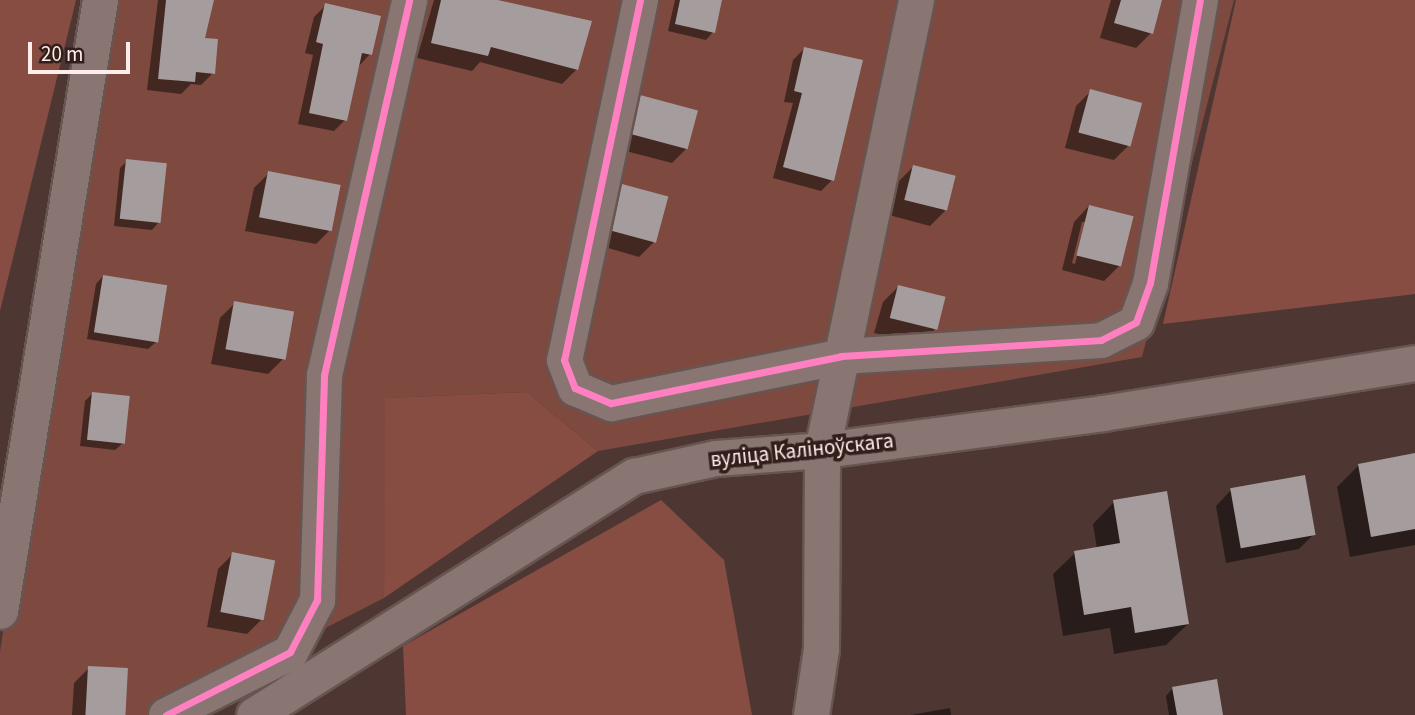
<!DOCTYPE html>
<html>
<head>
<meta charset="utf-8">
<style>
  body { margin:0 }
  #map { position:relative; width:1415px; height:715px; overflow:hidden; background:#4e3733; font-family:"Source Sans 3",sans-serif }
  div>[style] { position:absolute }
  .green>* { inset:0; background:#7e493f }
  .forest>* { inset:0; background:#874d43 }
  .shadow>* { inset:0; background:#0007 }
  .building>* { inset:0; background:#a59c9d; transform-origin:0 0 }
  .roads { filter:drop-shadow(2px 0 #675552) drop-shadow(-2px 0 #675552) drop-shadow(0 2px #675552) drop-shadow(0 -2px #675552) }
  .minor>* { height:35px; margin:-17.5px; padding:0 17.5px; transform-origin:17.5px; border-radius:17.5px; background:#897672 }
  .cycleway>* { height:7px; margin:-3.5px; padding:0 3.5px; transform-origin:3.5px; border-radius:3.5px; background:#ff80c0 }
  span { translate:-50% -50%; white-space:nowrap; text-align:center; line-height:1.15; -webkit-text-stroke:7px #321e1a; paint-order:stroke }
  .street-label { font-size:21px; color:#feedea }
  .scale { position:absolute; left:28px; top:42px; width:102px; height:32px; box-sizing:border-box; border:4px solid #feedea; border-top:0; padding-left:9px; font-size:21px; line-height:24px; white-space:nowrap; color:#feedea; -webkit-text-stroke:5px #321e1a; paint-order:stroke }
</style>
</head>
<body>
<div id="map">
  <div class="green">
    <div style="clip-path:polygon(100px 0,1234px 0,1142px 357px,598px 451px,527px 392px,386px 398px,384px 598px,155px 715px,0 715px,0 652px)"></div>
  </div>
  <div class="forest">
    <div style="clip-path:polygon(0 0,76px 0,0 311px)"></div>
    <div style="clip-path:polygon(1236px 0,1415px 0,1415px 294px,1163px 324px)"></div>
    <div style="clip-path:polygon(527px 392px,598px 451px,384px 598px,385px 398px)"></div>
    <div style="clip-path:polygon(661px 500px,724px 560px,752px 715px,406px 715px,403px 646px)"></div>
  </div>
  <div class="shadow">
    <div style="clip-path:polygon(158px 0,212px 0,203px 40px,213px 73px,201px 85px,191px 84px,181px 94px,147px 90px)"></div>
    <div style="clip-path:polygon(434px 0,491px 0,577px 69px,562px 84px,480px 62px,472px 71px,417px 58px)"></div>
    <div style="clip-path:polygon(675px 0,721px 0,713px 32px,706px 40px,668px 31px)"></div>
    <div style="clip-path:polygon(1111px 0,1160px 0,1151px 33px,1136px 48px,1100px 38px)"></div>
    <div style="clip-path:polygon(326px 5px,370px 54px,359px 66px,345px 120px,334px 131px,298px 124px,313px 55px,305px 53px,314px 17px)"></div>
    <div style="clip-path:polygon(804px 49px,832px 180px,821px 191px,773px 178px,793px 103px,784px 102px,793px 60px)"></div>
    <div style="clip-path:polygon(1091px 91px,1129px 145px,1114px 160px,1065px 148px,1076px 106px)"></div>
    <div style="clip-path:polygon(641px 97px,687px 148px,672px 163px,618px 149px,626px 112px)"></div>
    <div style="clip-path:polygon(127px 161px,159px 222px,152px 230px,114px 226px,120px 168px)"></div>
    <div style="clip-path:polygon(913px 167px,945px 211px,930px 226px,889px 215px,898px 182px)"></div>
    <div style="clip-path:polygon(269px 173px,331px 229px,316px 244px,245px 231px,254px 188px)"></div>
    <div style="clip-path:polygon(622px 186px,654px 242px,639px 257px,598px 245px,607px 201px)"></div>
    <div style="clip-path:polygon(evenodd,1089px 206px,1119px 266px,1104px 281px,1062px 270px,1074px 222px,1089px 206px,1082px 222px,1086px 222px,1075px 264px,1072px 263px,1082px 222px)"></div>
    <div style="clip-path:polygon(103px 276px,156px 342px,148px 349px,87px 339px,96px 284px)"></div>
    <div style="clip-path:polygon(898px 287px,935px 329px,920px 344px,874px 333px,883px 302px)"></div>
    <div style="clip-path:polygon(235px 303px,283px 359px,268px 374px,211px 364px,220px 318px)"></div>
    <div style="clip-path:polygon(92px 394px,123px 443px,115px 450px,80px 446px,85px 401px)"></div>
    <div style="clip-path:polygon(1415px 455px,1415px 545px,1350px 557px,1337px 487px,1359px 465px)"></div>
    <div style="clip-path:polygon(1231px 490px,1314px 534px,1299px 549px,1226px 563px,1216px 506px)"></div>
    <div style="clip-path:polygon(1114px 502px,1188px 624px,1166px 645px,1114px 654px,1110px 628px,1063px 636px,1053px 574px,1075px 553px,1097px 549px,1093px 524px)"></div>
    <div style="clip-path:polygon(233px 554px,262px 619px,247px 634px,207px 627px,218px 569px)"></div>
    <div style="clip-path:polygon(89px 668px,124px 715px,72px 715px,74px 683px)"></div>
    <div style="clip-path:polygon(1173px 688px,1218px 715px,1169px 715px,1166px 696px)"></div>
    <div style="clip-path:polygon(950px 708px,951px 715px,910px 715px)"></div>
  </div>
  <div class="building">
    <div style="clip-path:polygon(166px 0,214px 0,205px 38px,218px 39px,215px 74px,196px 72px,195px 82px,158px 79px)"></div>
    <div style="clip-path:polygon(441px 0,498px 0,592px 21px,578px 70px,491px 47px,488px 56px,431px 43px)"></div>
    <div style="clip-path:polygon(680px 0,722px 0,715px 33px,675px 24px)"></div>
    <div style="clip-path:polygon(1121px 0,1162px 0,1153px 34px,1114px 23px)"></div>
    <div style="clip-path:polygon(325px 3px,381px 16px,372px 55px,362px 53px,347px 121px,309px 113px,323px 44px,316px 42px)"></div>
    <div style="clip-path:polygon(804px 47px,863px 60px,834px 181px,783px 167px,802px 93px,794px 91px)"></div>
    <div style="left:1090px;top:89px;width:54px;height:45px;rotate:15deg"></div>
    <div style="left:640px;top:95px;width:60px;height:40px;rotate:15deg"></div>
    <div style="left:126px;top:159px;width:41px;height:60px;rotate:6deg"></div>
    <div style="left:913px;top:165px;width:44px;height:36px;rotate:14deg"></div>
    <div style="left:268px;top:171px;width:74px;height:47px;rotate:11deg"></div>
    <div style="left:622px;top:184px;width:48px;height:48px;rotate:15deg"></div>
    <div style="left:1089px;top:205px;width:46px;height:52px;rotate:14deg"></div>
    <div style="left:103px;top:275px;width:65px;height:58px;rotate:9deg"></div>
    <div style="left:898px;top:285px;width:49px;height:34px;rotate:14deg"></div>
    <div style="left:234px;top:301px;width:61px;height:49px;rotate:10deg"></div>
    <div style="left:92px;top:392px;width:38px;height:48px;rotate:6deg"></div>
    <div style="clip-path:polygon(1415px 453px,1415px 529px,1371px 537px,1358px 464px)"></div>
    <div style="left:1305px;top:475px;width:61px;height:76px;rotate:80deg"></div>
    <div style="clip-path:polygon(1167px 491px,1189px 624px,1135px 633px,1131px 607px,1084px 615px,1074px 551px,1120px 543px,1113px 500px)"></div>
    <div style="left:232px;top:552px;width:44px;height:61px;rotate:11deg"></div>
    <div style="left:88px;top:666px;width:40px;height:49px;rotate:3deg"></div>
    <div style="clip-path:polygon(1217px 679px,1223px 715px,1177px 715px,1172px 687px)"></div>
  </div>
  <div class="roads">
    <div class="minor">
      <div style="left:640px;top:0;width:368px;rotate:101.9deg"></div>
      <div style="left:564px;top:360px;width:30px;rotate:69deg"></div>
      <div style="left:575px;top:388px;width:39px;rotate:23deg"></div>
      <div style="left:611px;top:403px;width:235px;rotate:-11.5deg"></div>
      <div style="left:841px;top:356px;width:260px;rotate:-3.5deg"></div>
      <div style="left:1101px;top:340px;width:39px;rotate:-27deg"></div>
      <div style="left:1136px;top:322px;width:41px;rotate:-70.3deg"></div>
      <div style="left:1150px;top:283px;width:287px;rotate:-80deg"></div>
      <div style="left:0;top:611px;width:619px;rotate:-80.71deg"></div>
      <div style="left:166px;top:715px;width:139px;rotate:-26.9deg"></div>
      <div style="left:290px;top:652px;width:59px;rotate:-62.6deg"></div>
      <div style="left:317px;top:600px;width:225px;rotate:-88.2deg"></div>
      <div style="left:324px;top:375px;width:385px;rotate:-77.2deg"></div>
      <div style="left:254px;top:715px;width:449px;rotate:-32.2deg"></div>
      <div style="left:634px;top:476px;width:84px;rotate:-12.4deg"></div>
      <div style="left:716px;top:458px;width:106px;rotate:-4.3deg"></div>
      <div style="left:822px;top:450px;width:283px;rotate:-7.5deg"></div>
      <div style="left:1103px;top:413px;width:316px;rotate:-9.1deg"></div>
      <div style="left:811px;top:715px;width:67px;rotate:-81.4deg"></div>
      <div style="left:821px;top:649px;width:199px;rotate:-89.7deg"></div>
      <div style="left:822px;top:450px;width:460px;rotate:-78.2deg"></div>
    </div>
  </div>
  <div class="cycleway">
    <div style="left:640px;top:0;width:368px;rotate:101.9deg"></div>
    <div style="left:564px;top:360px;width:30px;rotate:69deg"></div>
    <div style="left:575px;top:388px;width:39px;rotate:23deg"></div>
    <div style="left:611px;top:403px;width:235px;rotate:-11.5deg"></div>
    <div style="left:841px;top:356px;width:260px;rotate:-3.5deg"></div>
    <div style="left:1101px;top:340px;width:39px;rotate:-27deg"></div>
    <div style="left:1136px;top:322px;width:41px;rotate:-70.3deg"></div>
    <div style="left:1150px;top:283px;width:287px;rotate:-80deg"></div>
    <div style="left:166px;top:715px;width:139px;rotate:-26.9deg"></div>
    <div style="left:290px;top:652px;width:59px;rotate:-62.6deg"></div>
    <div style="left:317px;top:600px;width:225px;rotate:-88.2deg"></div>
    <div style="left:324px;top:375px;width:385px;rotate:-77.2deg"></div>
  </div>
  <div class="street-label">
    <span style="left:802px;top:450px;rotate:-6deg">вуліца Каліноўскага</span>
  </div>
  <div class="scale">20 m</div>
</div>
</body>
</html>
